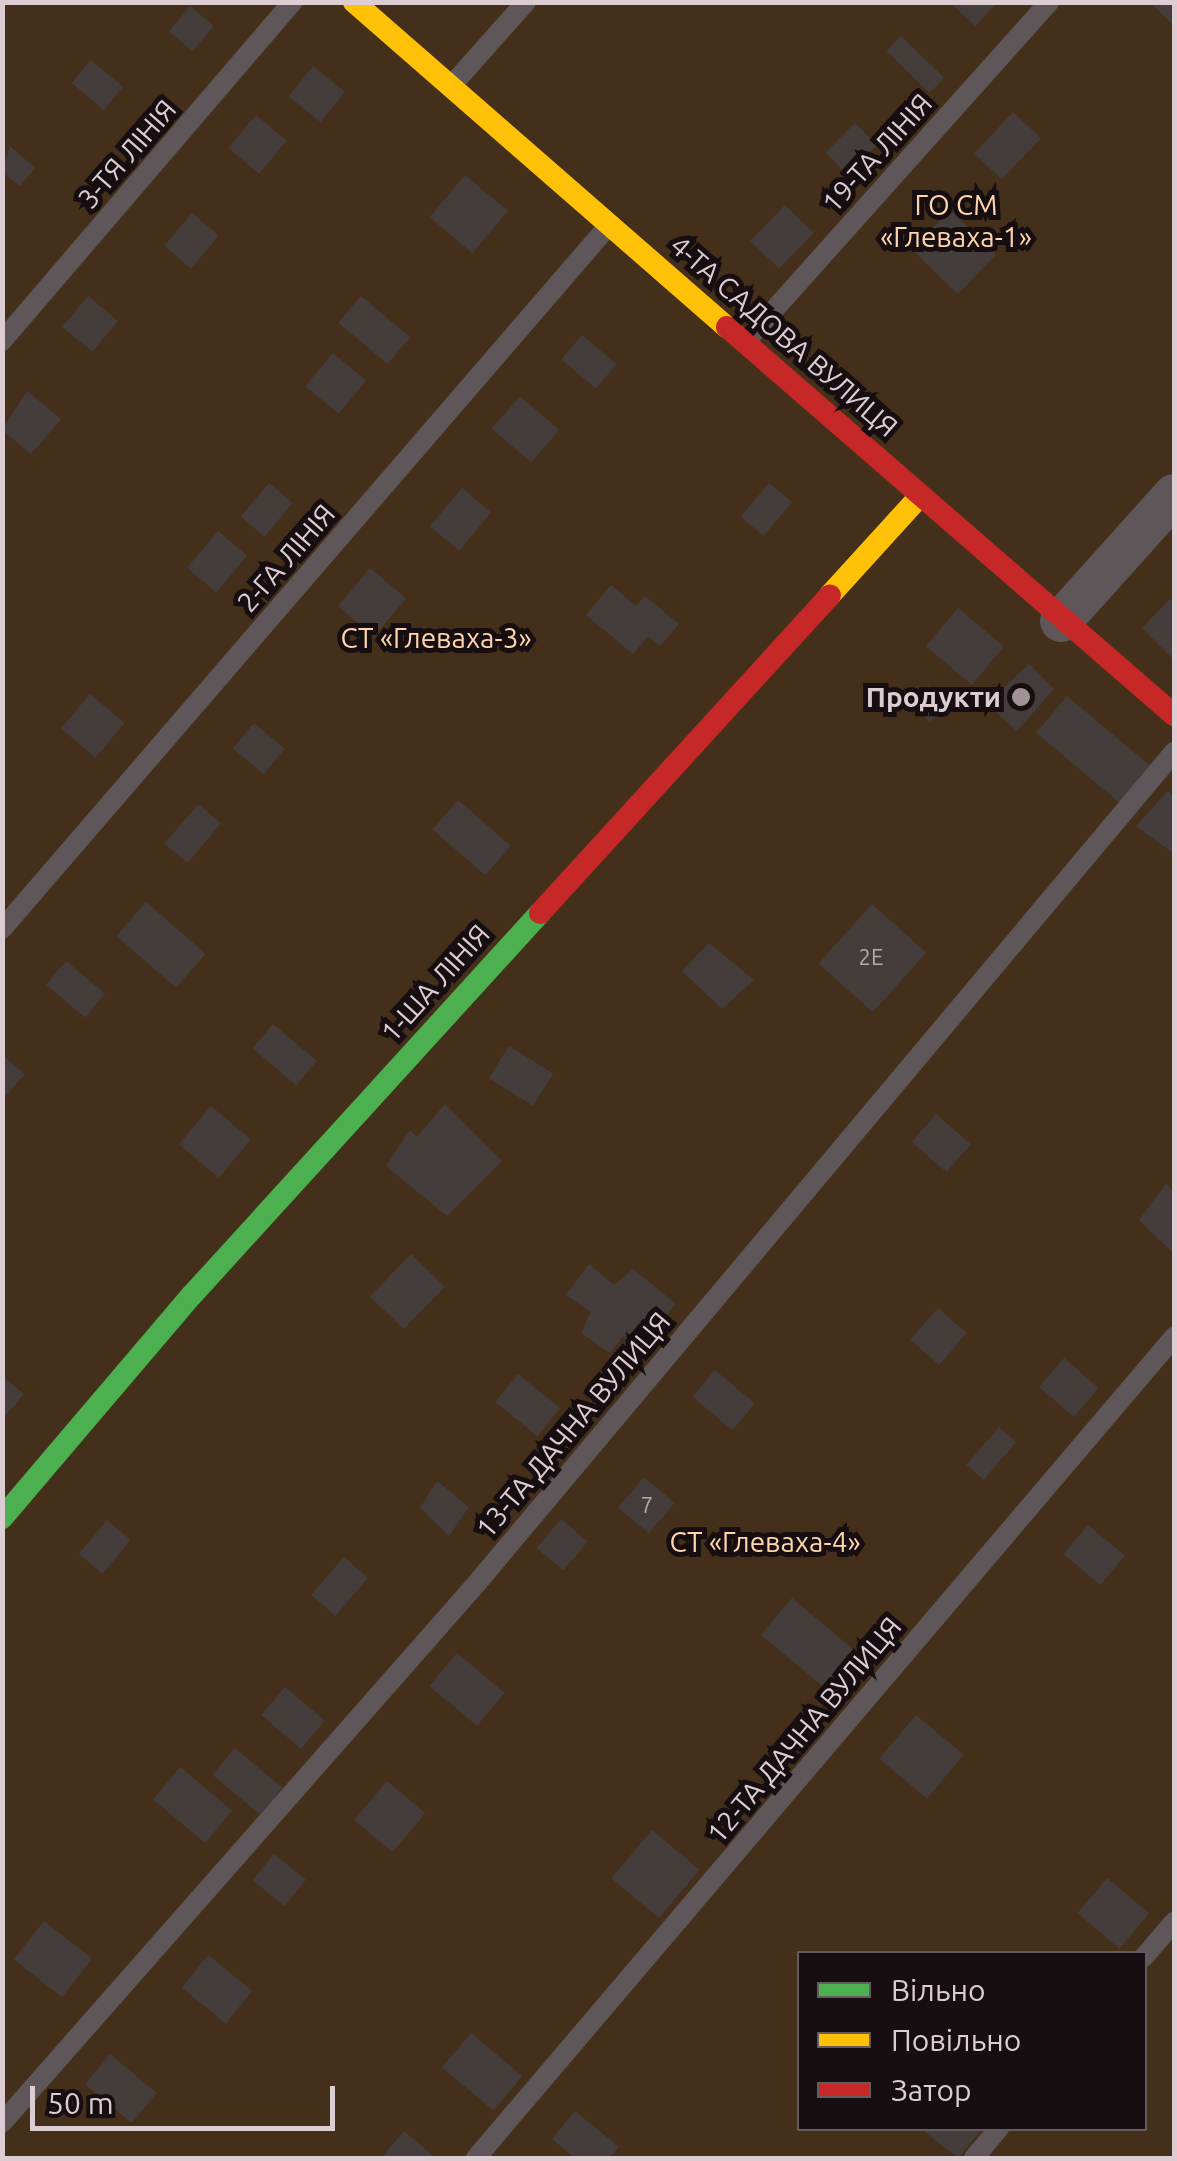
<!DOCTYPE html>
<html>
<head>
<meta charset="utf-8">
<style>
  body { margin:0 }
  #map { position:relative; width:1177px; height:2161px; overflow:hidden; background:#312629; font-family:Ubuntu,sans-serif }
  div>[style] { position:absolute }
  .green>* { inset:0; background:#44301a }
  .building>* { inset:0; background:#453c3c; transform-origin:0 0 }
  .lane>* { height:20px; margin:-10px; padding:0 10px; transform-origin:10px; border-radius:10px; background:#5e5658 }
  .street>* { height:42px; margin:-21px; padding:0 21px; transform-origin:21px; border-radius:21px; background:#5e5658 }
  .fast>* { height:22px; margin:-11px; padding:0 11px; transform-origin:11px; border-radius:11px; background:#4caf50 }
  .slow>* { height:22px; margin:-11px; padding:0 11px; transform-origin:11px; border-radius:11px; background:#ffc107 }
  .jam>* { height:22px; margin:-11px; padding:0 11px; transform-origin:11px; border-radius:11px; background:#c62828 }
  .dots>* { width:28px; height:28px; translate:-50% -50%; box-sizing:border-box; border:5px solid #170e11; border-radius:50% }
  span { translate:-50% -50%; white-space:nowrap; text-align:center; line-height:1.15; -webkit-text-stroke:10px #170e11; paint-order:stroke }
  .number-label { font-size:22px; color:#b6a9ac }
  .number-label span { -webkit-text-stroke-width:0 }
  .street-label { font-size:28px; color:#dbcdd1 }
  .park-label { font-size:28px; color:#fed5ac }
  .poi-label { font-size:28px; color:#dbcdd1; font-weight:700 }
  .right { translate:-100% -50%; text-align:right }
  .frame { position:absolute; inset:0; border:5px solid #dbcdd1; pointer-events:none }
  .legend { position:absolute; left:797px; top:1951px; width:350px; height:180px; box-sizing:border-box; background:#170e11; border:2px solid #655a5e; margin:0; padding:12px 18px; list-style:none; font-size:30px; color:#dbcdd1 }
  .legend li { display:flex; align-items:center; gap:20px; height:50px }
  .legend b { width:50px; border:2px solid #655a5e }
  .scale { position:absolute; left:30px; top:2086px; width:305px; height:45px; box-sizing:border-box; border:5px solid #dbcdd1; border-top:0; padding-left:12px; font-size:30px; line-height:35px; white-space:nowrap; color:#dbcdd1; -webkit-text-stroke:8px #170e11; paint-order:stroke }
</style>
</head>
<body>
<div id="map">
  <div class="green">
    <div style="clip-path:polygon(evenodd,3px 3px,365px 3px,1174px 707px,1174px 2158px,3px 2158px,3px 3px,800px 1954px,1144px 1954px,1144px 2128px,800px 2128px,800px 1954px)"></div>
    <div style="clip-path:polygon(369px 3px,1174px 3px,1174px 701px)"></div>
  </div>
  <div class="building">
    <div style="clip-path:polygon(950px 2px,998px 2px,975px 26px)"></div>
    <div style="clip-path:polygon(1150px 2px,1174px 2px,1174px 26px)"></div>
    <div style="left:190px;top:6px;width:31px;height:33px;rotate:40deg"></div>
    <div style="left:901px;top:36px;width:60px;height:21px;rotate:44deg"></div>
    <div style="left:91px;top:60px;width:42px;height:30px;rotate:40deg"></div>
    <div style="left:313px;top:66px;width:41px;height:39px;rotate:39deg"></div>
    <div style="left:1013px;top:112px;width:38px;height:57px;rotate:43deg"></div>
    <div style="left:256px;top:115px;width:40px;height:43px;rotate:40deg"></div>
    <div style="left:855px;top:123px;width:31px;height:42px;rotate:45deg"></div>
    <div style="clip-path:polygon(10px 146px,35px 168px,20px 186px,2px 172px)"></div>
    <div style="left:465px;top:175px;width:56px;height:55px;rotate:40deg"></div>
    <div style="left:785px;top:205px;width:40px;height:50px;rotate:44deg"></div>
    <div style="left:950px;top:210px;width:64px;height:55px;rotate:44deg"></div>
    <div style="left:192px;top:213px;width:35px;height:43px;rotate:40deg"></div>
    <div style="left:88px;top:296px;width:39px;height:40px;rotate:40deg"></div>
    <div style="left:361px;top:296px;width:64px;height:35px;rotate:40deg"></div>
    <div style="left:582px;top:335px;width:45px;height:32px;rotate:40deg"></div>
    <div style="left:333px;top:353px;width:43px;height:43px;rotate:40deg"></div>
    <div style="clip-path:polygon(27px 391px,61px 419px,31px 454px,2px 430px)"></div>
    <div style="left:520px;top:396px;width:52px;height:43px;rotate:41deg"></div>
    <div style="left:269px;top:483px;width:31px;height:44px;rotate:40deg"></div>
    <div style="left:769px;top:483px;width:30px;height:44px;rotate:40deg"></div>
    <div style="left:462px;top:488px;width:38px;height:50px;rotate:40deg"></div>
    <div style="left:218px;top:531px;width:38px;height:48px;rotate:40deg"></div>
    <div style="left:370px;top:568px;width:47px;height:50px;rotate:40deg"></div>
    <div style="clip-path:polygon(611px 585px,636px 606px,645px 596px,679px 624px,660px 646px,648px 636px,633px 654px,586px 615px)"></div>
    <div style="clip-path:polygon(1170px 599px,1174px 603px,1174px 660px,1142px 628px)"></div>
    <div style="left:958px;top:608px;width:60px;height:50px;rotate:40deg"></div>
    <div style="clip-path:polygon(1029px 664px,1054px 689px,1017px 731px,987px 704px)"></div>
    <div style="left:929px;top:685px;width:26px;height:26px;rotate:43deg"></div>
    <div style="left:90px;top:694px;width:45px;height:45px;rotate:40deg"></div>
    <div style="left:1067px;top:696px;width:109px;height:48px;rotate:40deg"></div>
    <div style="left:254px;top:723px;width:40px;height:33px;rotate:40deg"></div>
    <div style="clip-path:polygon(1168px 791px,1174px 796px,1174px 854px,1136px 826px)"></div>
    <div style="left:458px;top:800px;width:70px;height:39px;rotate:41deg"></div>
    <div style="left:198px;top:804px;width:30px;height:52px;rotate:40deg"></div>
    <div style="left:146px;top:902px;width:79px;height:45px;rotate:41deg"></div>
    <div style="left:872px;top:904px;width:73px;height:80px;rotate:42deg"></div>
    <div style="clip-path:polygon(709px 943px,754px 980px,722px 1009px,682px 971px)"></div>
    <div style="left:66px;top:961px;width:51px;height:31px;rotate:40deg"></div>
    <div style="left:273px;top:1024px;width:57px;height:32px;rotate:40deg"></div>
    <div style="left:509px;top:1046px;width:52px;height:38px;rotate:32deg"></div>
    <div style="clip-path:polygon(2px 1055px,25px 1074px,2px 1100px)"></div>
    <div style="clip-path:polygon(445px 1104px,502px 1161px,447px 1216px,386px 1166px,410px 1130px,417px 1137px)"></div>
    <div style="left:211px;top:1106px;width:52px;height:50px;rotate:40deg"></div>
    <div style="left:936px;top:1114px;width:46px;height:37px;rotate:41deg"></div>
    <div style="clip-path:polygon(1166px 1184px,1174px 1192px,1174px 1254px,1139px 1220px)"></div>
    <div style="left:411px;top:1254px;width:47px;height:59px;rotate:44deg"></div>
    <div style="clip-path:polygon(589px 1264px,614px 1285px,633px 1269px,676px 1304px,638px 1349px,623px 1336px,610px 1353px,581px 1333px,591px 1312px,566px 1295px)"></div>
    <div style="left:938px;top:1308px;width:38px;height:42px;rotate:41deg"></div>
    <div style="left:1064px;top:1358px;width:46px;height:38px;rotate:41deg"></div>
    <div style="left:715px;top:1370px;width:52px;height:35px;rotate:40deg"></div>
    <div style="left:518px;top:1374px;width:54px;height:36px;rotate:39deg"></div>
    <div style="clip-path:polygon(2px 1376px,24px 1394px,2px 1420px)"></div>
    <div style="left:999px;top:1427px;width:23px;height:50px;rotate:41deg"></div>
    <div style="left:644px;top:1477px;width:40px;height:40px;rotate:40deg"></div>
    <div style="clip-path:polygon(437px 1481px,469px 1507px,449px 1536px,420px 1508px)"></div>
    <div style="left:561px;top:1519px;width:35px;height:38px;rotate:40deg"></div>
    <div style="left:107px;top:1520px;width:31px;height:44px;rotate:40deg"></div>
    <div style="left:1088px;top:1525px;width:48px;height:38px;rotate:40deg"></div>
    <div style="left:344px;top:1557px;width:32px;height:50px;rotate:41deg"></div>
    <div style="left:792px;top:1598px;width:82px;height:48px;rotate:40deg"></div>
    <div style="left:457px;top:1653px;width:62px;height:43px;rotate:40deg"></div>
    <div style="left:285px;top:1687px;width:52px;height:37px;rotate:40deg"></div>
    <div style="left:916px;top:1715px;width:62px;height:57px;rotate:40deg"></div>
    <div style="left:235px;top:1748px;width:62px;height:35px;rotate:40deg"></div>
    <div style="left:180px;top:1767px;width:68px;height:42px;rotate:40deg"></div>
    <div style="left:387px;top:1781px;width:50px;height:51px;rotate:40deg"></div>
    <div style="left:652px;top:1830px;width:62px;height:63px;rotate:40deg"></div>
    <div style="left:274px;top:1854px;width:41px;height:34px;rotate:39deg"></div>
    <div style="left:1107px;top:1878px;width:55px;height:46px;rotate:40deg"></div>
    <div style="left:44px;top:1921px;width:61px;height:49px;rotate:38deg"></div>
    <div style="left:208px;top:1955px;width:57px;height:42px;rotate:39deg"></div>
    <div style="left:471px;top:2033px;width:67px;height:45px;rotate:40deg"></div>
    <div style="left:110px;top:2054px;width:61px;height:39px;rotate:40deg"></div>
    <div style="clip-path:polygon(575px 2111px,619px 2147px,609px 2158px,575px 2158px,552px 2139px)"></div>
    <div style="clip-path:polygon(920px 2128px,983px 2128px,958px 2158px)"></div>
    <div style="clip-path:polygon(404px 2131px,436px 2158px,383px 2156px)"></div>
  </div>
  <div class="lane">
    <div style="left:452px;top:85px;width:111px;rotate:-48.3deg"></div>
    <div style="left:747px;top:340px;width:453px;rotate:-48.2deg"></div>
    <div style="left:2px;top:341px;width:447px;rotate:-49.4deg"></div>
    <div style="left:2px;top:929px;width:930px;rotate:-49.23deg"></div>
    <div style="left:1144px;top:1957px;width:46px;rotate:-49.4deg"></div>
    <div style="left:2px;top:2123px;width:719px;rotate:-48.66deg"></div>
    <div style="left:477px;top:1583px;width:1085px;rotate:-50.01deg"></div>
    <div style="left:476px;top:2158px;width:1078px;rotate:-49.63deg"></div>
    <div style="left:974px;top:2158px;width:39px;rotate:-50deg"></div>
  </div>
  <div class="street">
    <div style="left:1061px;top:621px;width:169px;rotate:-48.1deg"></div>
  </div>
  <div class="fast">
    <div style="left:2px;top:1518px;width:293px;rotate:-49.6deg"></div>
    <div style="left:192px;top:1295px;width:517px;rotate:-47.67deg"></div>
  </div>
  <div class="slow">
    <div style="left:354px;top:2px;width:495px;rotate:41.1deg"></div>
    <div style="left:830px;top:595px;width:134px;rotate:-47.7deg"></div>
  </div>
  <div class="jam">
    <div style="left:727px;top:327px;width:592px;rotate:40.96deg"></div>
    <div style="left:540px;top:913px;width:430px;rotate:-47.6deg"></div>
  </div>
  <div class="dots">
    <div style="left:1021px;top:697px;background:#a09396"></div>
  </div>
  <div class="number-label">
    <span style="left:871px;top:957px">2Е</span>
    <span style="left:647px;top:1505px">7</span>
  </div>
  <div class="street-label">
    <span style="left:877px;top:153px;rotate:-48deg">19-ТА ЛІНІЯ</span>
    <span style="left:127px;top:154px;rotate:-49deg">3-ТЯ ЛІНІЯ</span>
    <span style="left:784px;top:336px;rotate:41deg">4-ТА САДОВА ВУЛИЦЯ</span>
    <span style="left:286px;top:558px;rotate:-49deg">2-ГА ЛІНІЯ</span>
    <span style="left:435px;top:983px;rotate:-48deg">1-ША ЛІНІЯ</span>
    <span style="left:573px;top:1425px;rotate:-50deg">13-ТА ДАЧНА ВУЛИЦЯ</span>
    <span style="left:804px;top:1730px;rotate:-50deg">12-ТА ДАЧНА ВУЛИЦЯ</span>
  </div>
  <div class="park-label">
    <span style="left:956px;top:221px">ГО СМ<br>«Глеваха-1»</span>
    <span style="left:436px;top:638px">СТ «Глеваха-3»</span>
    <span style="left:765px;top:1542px">СТ «Глеваха-4»</span>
  </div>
  <div class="poi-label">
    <span class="right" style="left:1001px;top:697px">Продукти</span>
  </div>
  <div class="frame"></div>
  <ul class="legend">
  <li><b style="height:12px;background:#4caf50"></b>Вільно</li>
  <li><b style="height:12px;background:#ffc107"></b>Повільно</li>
  <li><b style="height:12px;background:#c62828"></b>Затор</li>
  </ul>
  <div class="scale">50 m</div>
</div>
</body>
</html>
